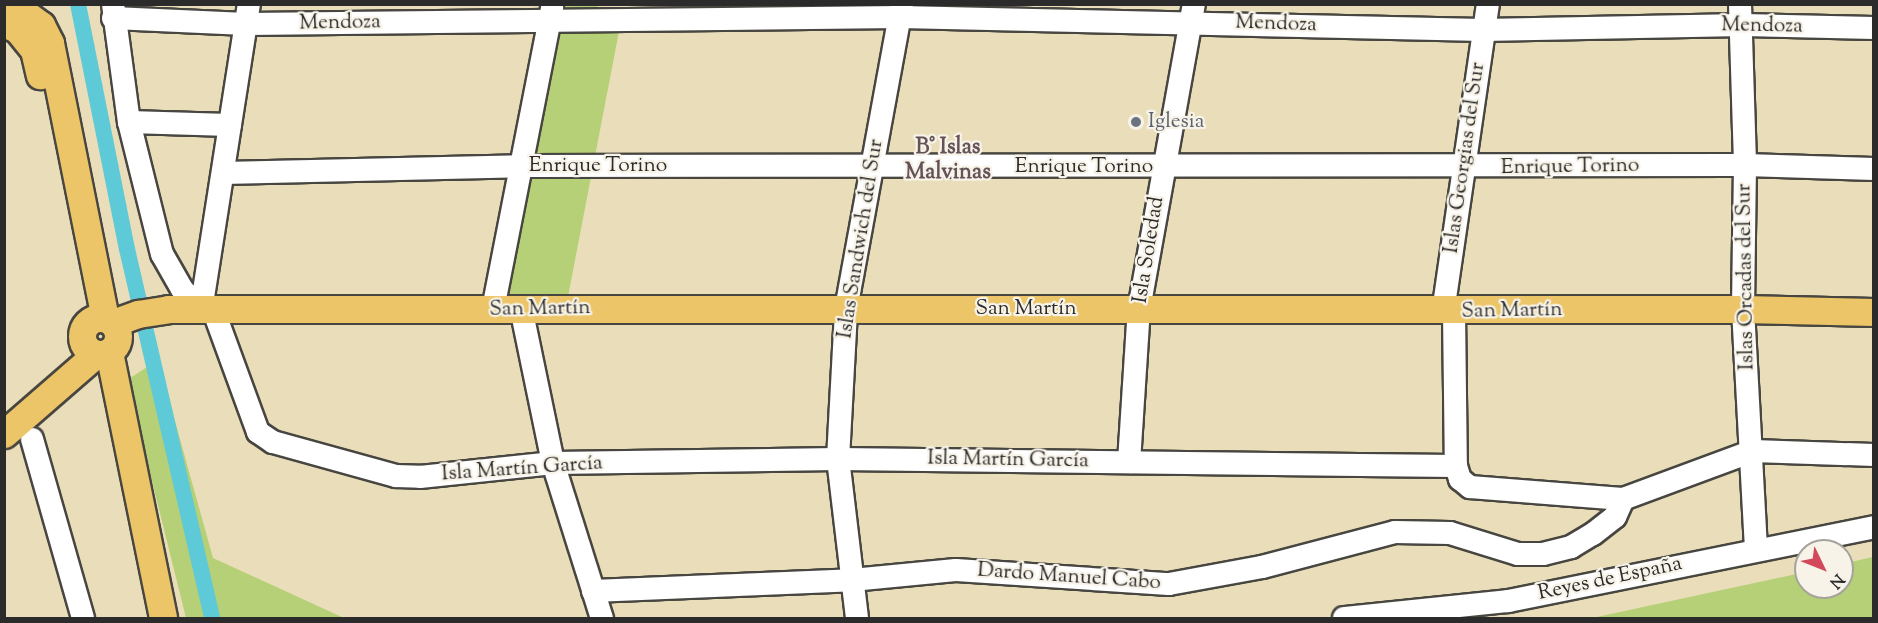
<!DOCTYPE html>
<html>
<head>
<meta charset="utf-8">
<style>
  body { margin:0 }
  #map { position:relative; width:1878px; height:623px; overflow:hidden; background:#e9deb9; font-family:"Sorts Mill Goudy",serif }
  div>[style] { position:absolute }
  .green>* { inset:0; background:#b5d076 }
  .canal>* { height:16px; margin:-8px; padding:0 8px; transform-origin:8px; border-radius:8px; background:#5ec9d7 }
  .roads { filter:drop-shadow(2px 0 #484640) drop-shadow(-2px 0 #484640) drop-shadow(0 2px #484640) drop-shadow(0 -2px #484640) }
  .minor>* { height:22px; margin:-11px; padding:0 11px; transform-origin:11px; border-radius:11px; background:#fff }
  .major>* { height:27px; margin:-13.5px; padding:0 13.5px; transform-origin:13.5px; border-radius:13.5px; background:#edc569 }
  .major>.ring { margin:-13.5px; padding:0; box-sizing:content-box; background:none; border:27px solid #edc569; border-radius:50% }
  .dots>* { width:16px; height:16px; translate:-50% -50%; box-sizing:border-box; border:3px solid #f7f3e8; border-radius:50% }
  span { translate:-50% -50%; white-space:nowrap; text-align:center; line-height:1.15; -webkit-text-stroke:4.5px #f7f3e8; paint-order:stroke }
  .street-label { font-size:21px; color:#2b2b2b }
  .worship-label { font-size:21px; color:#5b616d }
  .left { translate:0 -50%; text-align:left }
  .neighbourhood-label { font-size:22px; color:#655359; font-weight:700 }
  .frame { position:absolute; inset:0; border:6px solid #2b2b2b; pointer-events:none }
  .north { position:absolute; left:1794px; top:539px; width:60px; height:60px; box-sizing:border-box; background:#f7f3e8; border:2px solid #a5a39c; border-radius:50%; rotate:133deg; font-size:16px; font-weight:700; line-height:24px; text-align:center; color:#2b2b2b }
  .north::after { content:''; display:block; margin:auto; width:21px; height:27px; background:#d1495b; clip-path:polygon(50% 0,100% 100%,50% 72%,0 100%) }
</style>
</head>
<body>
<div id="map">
  <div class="green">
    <div style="clip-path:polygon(554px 5px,598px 5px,595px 21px,621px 21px,566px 307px,494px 308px)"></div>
    <div style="clip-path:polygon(158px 360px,213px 558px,344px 618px,186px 618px,127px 380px)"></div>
    <div style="clip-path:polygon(1873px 557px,1873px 618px,1592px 618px,1806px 572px,1806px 587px,1842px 587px,1842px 564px)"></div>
  </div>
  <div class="canal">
    <div style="left:78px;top:4px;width:250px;rotate:78.7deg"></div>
    <div style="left:127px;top:249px;width:379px;rotate:77deg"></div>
  </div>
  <div class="roads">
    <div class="minor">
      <div style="left:113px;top:4px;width:119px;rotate:82.3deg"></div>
      <div style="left:129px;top:122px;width:136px;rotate:76deg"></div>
      <div style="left:162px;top:254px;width:40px;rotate:60.3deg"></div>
      <div style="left:182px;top:289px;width:28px;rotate:48deg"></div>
      <div style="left:1740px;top:4px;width:161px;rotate:88.2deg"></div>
      <div style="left:1745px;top:165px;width:144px;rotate:90.8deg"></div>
      <div style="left:1743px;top:309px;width:239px;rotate:86.9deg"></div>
      <div style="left:113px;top:18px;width:133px;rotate:2.6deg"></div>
      <div style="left:246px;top:24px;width:654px;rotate:-0.61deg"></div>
      <div style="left:900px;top:17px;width:583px;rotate:1.28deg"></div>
      <div style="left:1483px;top:30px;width:260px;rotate:-1.1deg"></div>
      <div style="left:1743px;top:25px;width:131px;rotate:1.3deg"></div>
      <div style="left:129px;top:122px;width:101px;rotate:1.7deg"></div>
      <div style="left:223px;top:173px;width:298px;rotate:-1.3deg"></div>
      <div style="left:521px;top:166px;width:1224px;rotate:-0.05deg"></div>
      <div style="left:1745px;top:165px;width:129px;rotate:1.8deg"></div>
      <div style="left:521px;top:308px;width:158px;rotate:78.3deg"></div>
      <div style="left:553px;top:463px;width:163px;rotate:72.5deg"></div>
      <div style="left:213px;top:309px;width:131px;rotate:69.9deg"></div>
      <div style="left:258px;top:432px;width:18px;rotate:34deg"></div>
      <div style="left:273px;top:442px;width:128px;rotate:15.5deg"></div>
      <div style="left:396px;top:476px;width:24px;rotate:2deg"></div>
      <div style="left:420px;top:477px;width:134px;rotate:-6deg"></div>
      <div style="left:553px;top:463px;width:285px;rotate:-0.8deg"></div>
      <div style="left:838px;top:459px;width:618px;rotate:0.65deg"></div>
      <div style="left:1456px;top:466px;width:14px;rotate:73deg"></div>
      <div style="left:1460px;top:479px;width:13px;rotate:39deg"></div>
      <div style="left:1470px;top:487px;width:153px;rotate:4.5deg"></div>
      <div style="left:1623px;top:499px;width:139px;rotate:-20.3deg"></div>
      <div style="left:1753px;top:451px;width:121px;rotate:1.9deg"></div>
      <div style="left:493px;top:309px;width:307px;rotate:-78.9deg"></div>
      <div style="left:201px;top:310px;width:310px;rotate:-81.1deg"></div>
      <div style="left:1443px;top:312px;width:311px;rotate:-81.7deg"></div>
      <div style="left:1454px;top:312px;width:154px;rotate:89.3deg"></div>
      <div style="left:32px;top:439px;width:186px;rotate:74.1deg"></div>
      <div style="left:1129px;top:462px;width:153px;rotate:-86.3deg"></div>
      <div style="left:1139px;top:309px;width:310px;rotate:-79.8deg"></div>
      <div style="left:593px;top:591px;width:259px;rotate:-2.4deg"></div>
      <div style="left:852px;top:580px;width:104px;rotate:-5.5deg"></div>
      <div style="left:956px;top:570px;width:213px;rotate:3.8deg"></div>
      <div style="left:1169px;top:584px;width:95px;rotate:-10.4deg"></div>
      <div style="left:1262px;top:567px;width:138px;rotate:-14.7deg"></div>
      <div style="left:1395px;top:532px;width:55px;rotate:1deg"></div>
      <div style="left:1450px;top:533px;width:71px;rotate:17.2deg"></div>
      <div style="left:1518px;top:554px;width:25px"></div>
      <div style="left:1543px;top:554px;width:29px;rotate:-14deg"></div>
      <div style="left:1571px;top:547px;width:26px;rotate:-31deg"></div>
      <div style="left:1593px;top:534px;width:28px;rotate:-38deg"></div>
      <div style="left:1615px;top:517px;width:20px;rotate:-66deg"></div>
      <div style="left:857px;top:618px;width:160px;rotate:-96.8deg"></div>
      <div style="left:838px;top:459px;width:150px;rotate:-86.9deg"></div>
      <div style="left:846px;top:309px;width:310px;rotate:-79.6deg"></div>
      <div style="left:1344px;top:618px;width:165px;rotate:-5.9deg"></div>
      <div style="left:1508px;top:601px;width:373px;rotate:-11.4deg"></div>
    </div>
    <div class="major">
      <div style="left:12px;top:4px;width:36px;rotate:36deg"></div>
      <div style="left:41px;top:25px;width:20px;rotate:63deg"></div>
      <div style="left:50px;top:43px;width:280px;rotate:78.7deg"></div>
      <div style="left:4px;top:23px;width:14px;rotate:25deg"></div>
      <div style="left:17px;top:29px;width:27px;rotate:51deg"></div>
      <div style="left:34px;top:50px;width:26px;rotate:77deg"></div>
      <div class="ring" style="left:82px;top:318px;width:9px;height:9px"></div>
      <div style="left:113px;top:323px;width:27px;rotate:-20deg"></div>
      <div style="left:138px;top:314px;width:30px;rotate:-9deg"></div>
      <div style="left:168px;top:309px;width:1575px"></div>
      <div style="left:1743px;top:309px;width:131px;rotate:1.3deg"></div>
      <div style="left:109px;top:352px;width:271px;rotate:78.5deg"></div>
      <div style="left:4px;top:434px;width:122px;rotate:-41deg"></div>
    </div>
  </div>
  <div class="dots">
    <div style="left:1136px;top:122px;background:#6b7280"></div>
  </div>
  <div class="street-label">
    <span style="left:340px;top:23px;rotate:-1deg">Mendoza</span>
    <span style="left:1276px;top:24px;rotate:2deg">Mendoza</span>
    <span style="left:1762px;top:26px;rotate:1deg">Mendoza</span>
    <span style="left:1465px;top:158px;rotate:-82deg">Islas Georgias del Sur</span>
    <span style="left:598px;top:166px">Enrique Torino</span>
    <span style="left:1084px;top:167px">Enrique Torino</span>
    <span style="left:1570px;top:167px;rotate:-1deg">Enrique Torino</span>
    <span style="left:861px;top:239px;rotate:-81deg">Islas Sandwich del Sur</span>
    <span style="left:1149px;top:250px;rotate:-81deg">Isla Soledad</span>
    <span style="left:1746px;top:277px;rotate:-91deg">Islas Orcadas del Sur</span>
    <span style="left:540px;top:309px;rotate:-1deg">San Martín</span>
    <span style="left:1026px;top:309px">San Martín</span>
    <span style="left:1512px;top:311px;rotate:-1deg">San Martín</span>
    <span style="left:1008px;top:460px;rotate:1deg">Isla Martín García</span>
    <span style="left:522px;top:469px;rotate:-4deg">Isla Martín García</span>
    <span style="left:1069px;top:577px;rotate:4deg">Dardo Manuel Cabo</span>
    <span style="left:1610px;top:579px;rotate:-12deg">Reyes de España</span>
  </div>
  <div class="worship-label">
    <span class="left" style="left:1148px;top:122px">Iglesia</span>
  </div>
  <div class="neighbourhood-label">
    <span style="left:948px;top:161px">B° Islas<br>Malvinas</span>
  </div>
  <div class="frame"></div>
  <div class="north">N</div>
</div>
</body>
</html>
